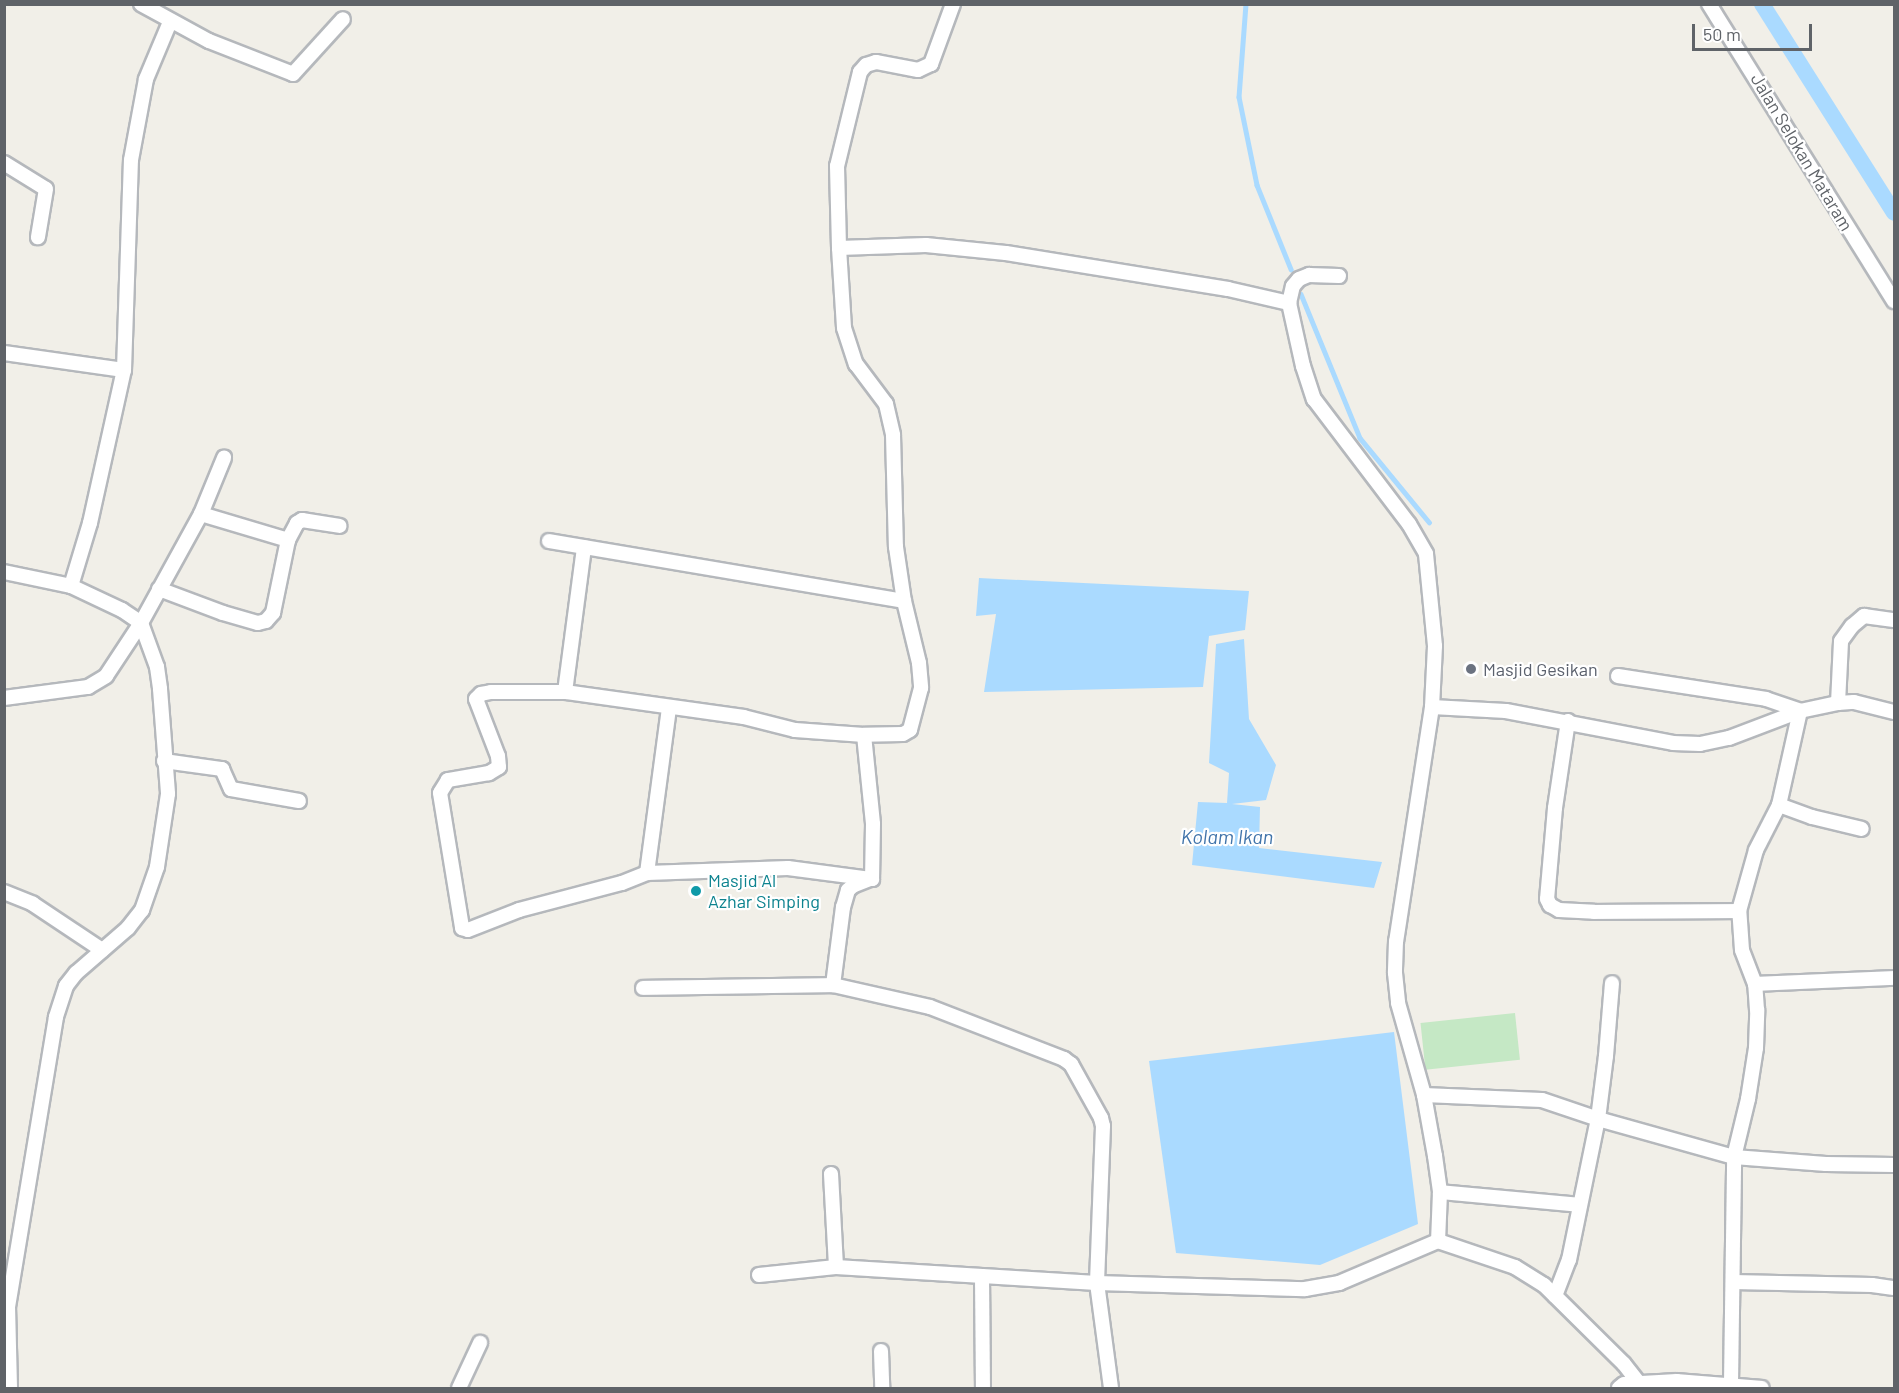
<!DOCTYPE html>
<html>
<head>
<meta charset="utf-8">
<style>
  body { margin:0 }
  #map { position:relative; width:1899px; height:1393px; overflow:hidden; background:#f1efe8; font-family:Barlow,sans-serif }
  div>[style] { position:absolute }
  .green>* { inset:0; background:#c5e8c5; transform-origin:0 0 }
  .water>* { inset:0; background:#aadaff }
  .stream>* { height:4.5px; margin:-2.25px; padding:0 2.25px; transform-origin:2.25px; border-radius:2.25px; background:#aadaff }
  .canal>* { height:16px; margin:-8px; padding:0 8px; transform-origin:8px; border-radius:8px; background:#aadaff }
  .roads { filter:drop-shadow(2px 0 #b5b8bc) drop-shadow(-2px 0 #b5b8bc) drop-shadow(0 2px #b5b8bc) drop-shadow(0 -2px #b5b8bc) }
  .street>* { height:14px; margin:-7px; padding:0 7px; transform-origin:7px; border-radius:7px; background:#fff }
  .dots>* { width:16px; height:16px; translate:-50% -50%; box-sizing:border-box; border:3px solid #fff; border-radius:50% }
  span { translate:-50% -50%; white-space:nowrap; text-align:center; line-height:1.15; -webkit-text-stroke:4.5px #fff; paint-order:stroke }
  .street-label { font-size:18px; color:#5f6368 }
  .worship-label { font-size:18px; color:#5b616d }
  .left { translate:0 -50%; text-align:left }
  .culture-label { font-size:18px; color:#0d838f }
  .water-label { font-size:20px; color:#4174aa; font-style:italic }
  .frame { position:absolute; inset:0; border:6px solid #5f6368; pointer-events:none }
  .scale { position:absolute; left:1692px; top:24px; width:120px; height:27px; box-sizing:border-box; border:3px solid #5f6368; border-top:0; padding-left:8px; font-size:18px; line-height:21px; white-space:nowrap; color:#5f6368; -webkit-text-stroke:4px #fff; paint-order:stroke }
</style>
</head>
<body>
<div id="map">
  <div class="green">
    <div style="left:1515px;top:1013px;width:47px;height:95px;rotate:84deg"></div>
  </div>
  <div class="water">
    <div style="clip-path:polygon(979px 578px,1249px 591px,1245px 630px,1209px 636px,1203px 687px,984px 692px,996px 614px,976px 616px)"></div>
    <div style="clip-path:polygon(1244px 639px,1249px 719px,1276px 765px,1266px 800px,1232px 804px,1260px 807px,1259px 848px,1382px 862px,1374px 888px,1192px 865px,1198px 802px,1227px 803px,1229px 773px,1209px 763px,1216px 644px)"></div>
    <div style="clip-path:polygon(1394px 1032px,1418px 1224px,1320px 1265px,1176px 1253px,1149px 1061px)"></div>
  </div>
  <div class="stream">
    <div style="left:1246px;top:4px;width:93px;rotate:94.3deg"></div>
    <div style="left:1239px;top:97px;width:90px;rotate:78.4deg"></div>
    <div style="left:1257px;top:185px;width:91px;rotate:68deg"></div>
    <div style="left:1301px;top:294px;width:156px;rotate:67.7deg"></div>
    <div style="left:1360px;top:438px;width:109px;rotate:50.6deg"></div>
  </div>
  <div class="canal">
    <div style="left:1762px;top:4px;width:247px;rotate:57.7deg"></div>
  </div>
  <div class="roads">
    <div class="street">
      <div style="left:141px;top:4px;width:77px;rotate:28.6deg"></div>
      <div style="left:209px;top:41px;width:90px;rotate:21.4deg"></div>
      <div style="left:293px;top:74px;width:74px;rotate:-47.7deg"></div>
      <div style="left:953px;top:4px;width:64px;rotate:110.1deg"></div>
      <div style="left:931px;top:64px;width:14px;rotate:155deg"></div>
      <div style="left:918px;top:70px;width:43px;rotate:-169.2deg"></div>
      <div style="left:876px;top:62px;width:10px;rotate:163deg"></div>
      <div style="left:866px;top:65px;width:9px;rotate:131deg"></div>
      <div style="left:860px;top:72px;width:97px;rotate:103.7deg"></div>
      <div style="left:837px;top:166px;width:82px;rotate:88.6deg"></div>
      <div style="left:839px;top:248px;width:87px;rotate:-2deg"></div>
      <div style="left:926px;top:245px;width:80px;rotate:5.7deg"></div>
      <div style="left:1006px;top:253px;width:225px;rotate:9.2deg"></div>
      <div style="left:1228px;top:289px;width:63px;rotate:12.9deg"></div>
      <div style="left:1289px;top:303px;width:65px;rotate:77.5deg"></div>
      <div style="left:1303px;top:366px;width:35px;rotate:72deg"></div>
      <div style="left:1314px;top:399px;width:157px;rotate:52.8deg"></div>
      <div style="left:1409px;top:524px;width:34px;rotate:60deg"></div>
      <div style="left:1426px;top:554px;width:92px;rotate:84.4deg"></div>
      <div style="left:1435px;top:646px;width:61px;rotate:92.8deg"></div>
      <div style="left:1432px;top:707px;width:237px;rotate:98.7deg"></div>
      <div style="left:1396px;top:941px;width:32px;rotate:92deg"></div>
      <div style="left:1395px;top:973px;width:30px;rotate:84deg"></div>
      <div style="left:1398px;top:1003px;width:96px;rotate:74.2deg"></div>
      <div style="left:1424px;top:1095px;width:62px;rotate:79.8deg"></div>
      <div style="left:1435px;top:1156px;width:36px;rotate:82deg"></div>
      <div style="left:1440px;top:1192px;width:49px;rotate:92.3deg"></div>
      <div style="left:1709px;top:4px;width:350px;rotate:58.1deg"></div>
      <div style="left:4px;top:163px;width:49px;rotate:31.8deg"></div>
      <div style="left:46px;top:189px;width:49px;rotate:99.5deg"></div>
      <div style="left:839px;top:248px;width:80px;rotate:86.4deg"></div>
      <div style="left:844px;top:328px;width:38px;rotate:72deg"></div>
      <div style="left:856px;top:364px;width:50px;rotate:53.1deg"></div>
      <div style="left:886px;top:404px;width:32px;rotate:77deg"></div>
      <div style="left:893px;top:435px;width:112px;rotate:88.5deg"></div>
      <div style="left:896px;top:547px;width:55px;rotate:81.6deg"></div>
      <div style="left:904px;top:601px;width:64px;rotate:76.4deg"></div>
      <div style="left:919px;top:663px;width:25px;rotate:85deg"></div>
      <div style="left:921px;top:688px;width:43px;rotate:104.7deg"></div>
      <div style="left:910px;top:730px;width:8px;rotate:150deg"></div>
      <div style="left:903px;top:734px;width:39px;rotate:179deg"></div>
      <div style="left:864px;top:735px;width:69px;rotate:-175.9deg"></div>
      <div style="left:795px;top:730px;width:53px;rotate:-165.7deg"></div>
      <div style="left:744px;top:717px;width:181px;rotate:-172deg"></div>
      <div style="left:565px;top:692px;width:74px;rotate:180deg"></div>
      <div style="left:491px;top:692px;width:10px;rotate:169deg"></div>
      <div style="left:481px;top:694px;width:7px;rotate:135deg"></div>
      <div style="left:476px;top:699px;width:61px;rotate:68.9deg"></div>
      <div style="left:498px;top:756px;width:11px;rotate:85deg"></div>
      <div style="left:499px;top:767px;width:12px;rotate:149deg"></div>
      <div style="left:489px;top:773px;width:42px;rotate:170.3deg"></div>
      <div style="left:448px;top:780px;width:15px;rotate:122deg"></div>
      <div style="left:440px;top:793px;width:137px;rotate:80.7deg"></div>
      <div style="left:462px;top:928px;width:6px;rotate:18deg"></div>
      <div style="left:468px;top:930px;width:55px;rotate:-21.4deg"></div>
      <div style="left:519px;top:910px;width:106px;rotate:-14.7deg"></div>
      <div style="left:622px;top:883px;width:27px;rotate:-22deg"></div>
      <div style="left:647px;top:873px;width:141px;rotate:-2deg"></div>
      <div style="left:788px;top:868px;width:85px;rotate:7.5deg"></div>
      <div style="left:1289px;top:303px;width:17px;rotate:-77deg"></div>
      <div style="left:1293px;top:286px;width:9px;rotate:-49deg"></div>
      <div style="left:1299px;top:279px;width:11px;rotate:-22deg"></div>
      <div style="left:1309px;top:275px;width:30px;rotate:2deg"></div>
      <div style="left:4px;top:353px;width:121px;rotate:8.1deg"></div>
      <div style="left:201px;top:514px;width:91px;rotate:16.6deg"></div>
      <div style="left:549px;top:541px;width:360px;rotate:9.6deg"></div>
      <div style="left:4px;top:572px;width:68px;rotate:11.8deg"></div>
      <div style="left:71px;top:586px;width:56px;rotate:25.2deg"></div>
      <div style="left:122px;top:610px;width:23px;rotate:34deg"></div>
      <div style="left:141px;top:623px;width:47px;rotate:70deg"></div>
      <div style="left:157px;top:667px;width:22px;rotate:82deg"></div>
      <div style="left:160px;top:689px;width:105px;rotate:85.6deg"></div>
      <div style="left:168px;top:794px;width:74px;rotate:98.6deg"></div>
      <div style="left:157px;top:867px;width:46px;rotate:109.2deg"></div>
      <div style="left:142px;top:910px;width:23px;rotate:128deg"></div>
      <div style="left:128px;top:928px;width:69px;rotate:139.1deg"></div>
      <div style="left:76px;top:973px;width:16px;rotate:128deg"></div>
      <div style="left:66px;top:986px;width:33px;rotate:108deg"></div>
      <div style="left:56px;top:1017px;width:293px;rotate:99.4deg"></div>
      <div style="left:8px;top:1306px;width:82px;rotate:88.6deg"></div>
      <div style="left:71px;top:586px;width:66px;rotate:-73.2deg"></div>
      <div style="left:90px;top:523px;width:157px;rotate:-77.5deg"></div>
      <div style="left:124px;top:370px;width:210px;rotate:-88.1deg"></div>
      <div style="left:131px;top:160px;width:82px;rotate:-79.5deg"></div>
      <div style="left:146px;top:79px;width:62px;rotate:-67.2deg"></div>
      <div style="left:159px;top:589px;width:68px;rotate:20.6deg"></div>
      <div style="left:223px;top:613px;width:36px;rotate:16deg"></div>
      <div style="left:258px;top:623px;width:8px;rotate:-14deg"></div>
      <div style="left:266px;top:621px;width:11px;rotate:-49deg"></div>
      <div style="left:273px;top:613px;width:75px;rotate:-78.4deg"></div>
      <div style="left:288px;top:540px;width:19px;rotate:-62deg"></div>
      <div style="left:297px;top:523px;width:6px;rotate:-31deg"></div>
      <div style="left:302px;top:520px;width:38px;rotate:9deg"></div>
      <div style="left:1618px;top:676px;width:150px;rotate:8.8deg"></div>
      <div style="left:1766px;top:699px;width:36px;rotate:19deg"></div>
      <div style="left:1800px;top:711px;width:96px;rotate:102.6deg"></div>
      <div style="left:1779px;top:805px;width:35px;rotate:20deg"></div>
      <div style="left:1812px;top:817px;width:51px;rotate:13.5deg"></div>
      <div style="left:565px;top:692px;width:146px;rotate:-82.5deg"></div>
      <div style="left:4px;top:698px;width:85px;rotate:-7.5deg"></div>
      <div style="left:88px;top:687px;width:21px;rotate:-31deg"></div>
      <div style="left:106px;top:676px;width:64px;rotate:-56.6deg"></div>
      <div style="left:141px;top:623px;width:124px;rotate:-61.2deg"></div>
      <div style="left:201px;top:514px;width:61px;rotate:-67.7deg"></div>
      <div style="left:1838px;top:703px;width:62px;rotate:-87.2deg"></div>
      <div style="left:1841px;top:641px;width:19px;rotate:-54deg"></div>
      <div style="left:1852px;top:626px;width:16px;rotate:-40deg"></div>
      <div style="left:1864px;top:616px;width:30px;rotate:8deg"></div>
      <div style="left:1432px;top:707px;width:74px;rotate:3.1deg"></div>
      <div style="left:1506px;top:711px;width:170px;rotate:10.8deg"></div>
      <div style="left:1673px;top:743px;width:27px;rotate:2deg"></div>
      <div style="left:1700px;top:744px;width:30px;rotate:-12deg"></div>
      <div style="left:1729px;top:738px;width:76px;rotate:-20.8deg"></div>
      <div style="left:1800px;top:711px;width:39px;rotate:-12deg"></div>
      <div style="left:1838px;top:703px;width:16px;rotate:-4deg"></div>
      <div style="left:1854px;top:702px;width:41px;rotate:14deg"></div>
      <div style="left:1568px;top:721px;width:88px;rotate:98.5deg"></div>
      <div style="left:1555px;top:808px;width:91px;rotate:95deg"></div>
      <div style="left:1547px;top:899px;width:7px;rotate:63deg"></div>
      <div style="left:1550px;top:905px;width:10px;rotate:29deg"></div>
      <div style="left:1559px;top:910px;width:35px;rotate:3deg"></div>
      <div style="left:1594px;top:912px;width:145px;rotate:-0.4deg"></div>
      <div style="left:864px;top:735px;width:89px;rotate:84.2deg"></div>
      <div style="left:873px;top:824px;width:55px;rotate:91deg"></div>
      <div style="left:164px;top:761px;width:59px;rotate:7.9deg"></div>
      <div style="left:222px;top:769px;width:22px;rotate:66deg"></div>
      <div style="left:231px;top:789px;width:69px;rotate:10deg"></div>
      <div style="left:647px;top:873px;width:165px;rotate:-82.4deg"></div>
      <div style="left:870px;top:879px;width:17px;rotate:159deg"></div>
      <div style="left:854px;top:885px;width:8px;rotate:140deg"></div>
      <div style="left:848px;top:890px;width:18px;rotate:106deg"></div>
      <div style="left:843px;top:907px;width:79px;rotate:97.3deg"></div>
      <div style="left:833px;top:985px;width:99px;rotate:12.8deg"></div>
      <div style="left:930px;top:1007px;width:144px;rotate:21.2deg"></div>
      <div style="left:1064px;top:1059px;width:9px;rotate:36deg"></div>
      <div style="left:1071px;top:1064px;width:62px;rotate:60.9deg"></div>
      <div style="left:1101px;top:1118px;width:8px;rotate:76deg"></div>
      <div style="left:1103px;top:1126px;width:157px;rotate:92.2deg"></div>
      <div style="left:1097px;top:1283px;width:106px;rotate:82.4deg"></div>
      <div style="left:4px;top:892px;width:31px;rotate:22deg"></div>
      <div style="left:33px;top:904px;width:83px;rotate:33.7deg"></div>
      <div style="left:1755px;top:984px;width:139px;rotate:-2.5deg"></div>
      <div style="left:643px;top:988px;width:190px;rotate:-0.9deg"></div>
      <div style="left:1424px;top:1095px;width:118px;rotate:2.4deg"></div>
      <div style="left:1542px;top:1100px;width:59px;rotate:18.7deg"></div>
      <div style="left:1598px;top:1119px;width:64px;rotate:-82.8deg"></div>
      <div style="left:1606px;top:1056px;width:73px;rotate:-85.3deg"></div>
      <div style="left:831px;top:1174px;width:93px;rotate:86.9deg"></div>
      <div style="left:1440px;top:1192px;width:140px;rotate:5.3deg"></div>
      <div style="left:759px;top:1275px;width:77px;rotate:-5.9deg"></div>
      <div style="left:836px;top:1267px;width:261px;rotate:3.5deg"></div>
      <div style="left:1097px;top:1283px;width:208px;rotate:1.7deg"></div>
      <div style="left:1305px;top:1289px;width:35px;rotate:-10deg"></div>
      <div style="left:1339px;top:1283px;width:108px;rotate:-23deg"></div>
      <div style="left:1438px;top:1241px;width:81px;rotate:18.7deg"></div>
      <div style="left:1515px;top:1267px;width:34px;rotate:32deg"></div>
      <div style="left:1544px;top:1285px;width:112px;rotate:44.6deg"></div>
      <div style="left:1624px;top:1364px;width:24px;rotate:52deg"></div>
      <div style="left:982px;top:1276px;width:112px;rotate:89.5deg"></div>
      <div style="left:1733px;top:1282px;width:139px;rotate:1.2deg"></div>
      <div style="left:1872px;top:1285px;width:22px;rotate:8deg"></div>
      <div style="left:1555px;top:1296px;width:39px;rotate:-69deg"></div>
      <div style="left:1569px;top:1260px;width:144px;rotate:-78.4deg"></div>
      <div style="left:1598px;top:1119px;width:141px;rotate:15.6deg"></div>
      <div style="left:1734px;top:1157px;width:60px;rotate:-76.4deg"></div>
      <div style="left:1748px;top:1099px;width:52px;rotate:-81.1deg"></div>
      <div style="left:1756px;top:1048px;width:38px;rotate:-88deg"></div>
      <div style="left:1757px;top:1010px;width:26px;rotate:-94deg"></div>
      <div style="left:1755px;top:984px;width:36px;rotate:-111deg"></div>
      <div style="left:1742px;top:950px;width:39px;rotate:-94deg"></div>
      <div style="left:1739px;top:911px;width:63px;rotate:-74.4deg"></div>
      <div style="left:1756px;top:850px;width:51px;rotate:-62.9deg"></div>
      <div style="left:881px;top:1351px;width:37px;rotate:88deg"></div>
      <div style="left:1731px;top:1384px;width:227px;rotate:-89.2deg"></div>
      <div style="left:1734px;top:1157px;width:92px;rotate:4.4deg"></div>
      <div style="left:1826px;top:1164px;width:68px;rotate:0.8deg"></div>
      <div style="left:459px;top:1388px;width:50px;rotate:-65deg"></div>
      <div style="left:1619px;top:1388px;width:6px;rotate:-39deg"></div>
      <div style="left:1624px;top:1384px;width:53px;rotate:-3.2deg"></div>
      <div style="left:1677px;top:1381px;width:85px;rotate:4.7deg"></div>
    </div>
  </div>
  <div class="dots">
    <div style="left:1471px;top:669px;background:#6b7280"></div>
    <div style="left:696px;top:891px;background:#0f9aa8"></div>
  </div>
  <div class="street-label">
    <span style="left:1802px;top:152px;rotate:59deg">Jalan Selokan Mataram</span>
  </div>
  <div class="worship-label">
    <span class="left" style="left:1483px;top:669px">Masjid Gesikan</span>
  </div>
  <div class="culture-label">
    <span class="left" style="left:708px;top:891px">Masjid Al<br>Azhar Simping</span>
  </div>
  <div class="water-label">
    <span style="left:1227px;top:836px">Kolam Ikan</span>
  </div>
  <div class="frame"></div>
  <div class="scale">50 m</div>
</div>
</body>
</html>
